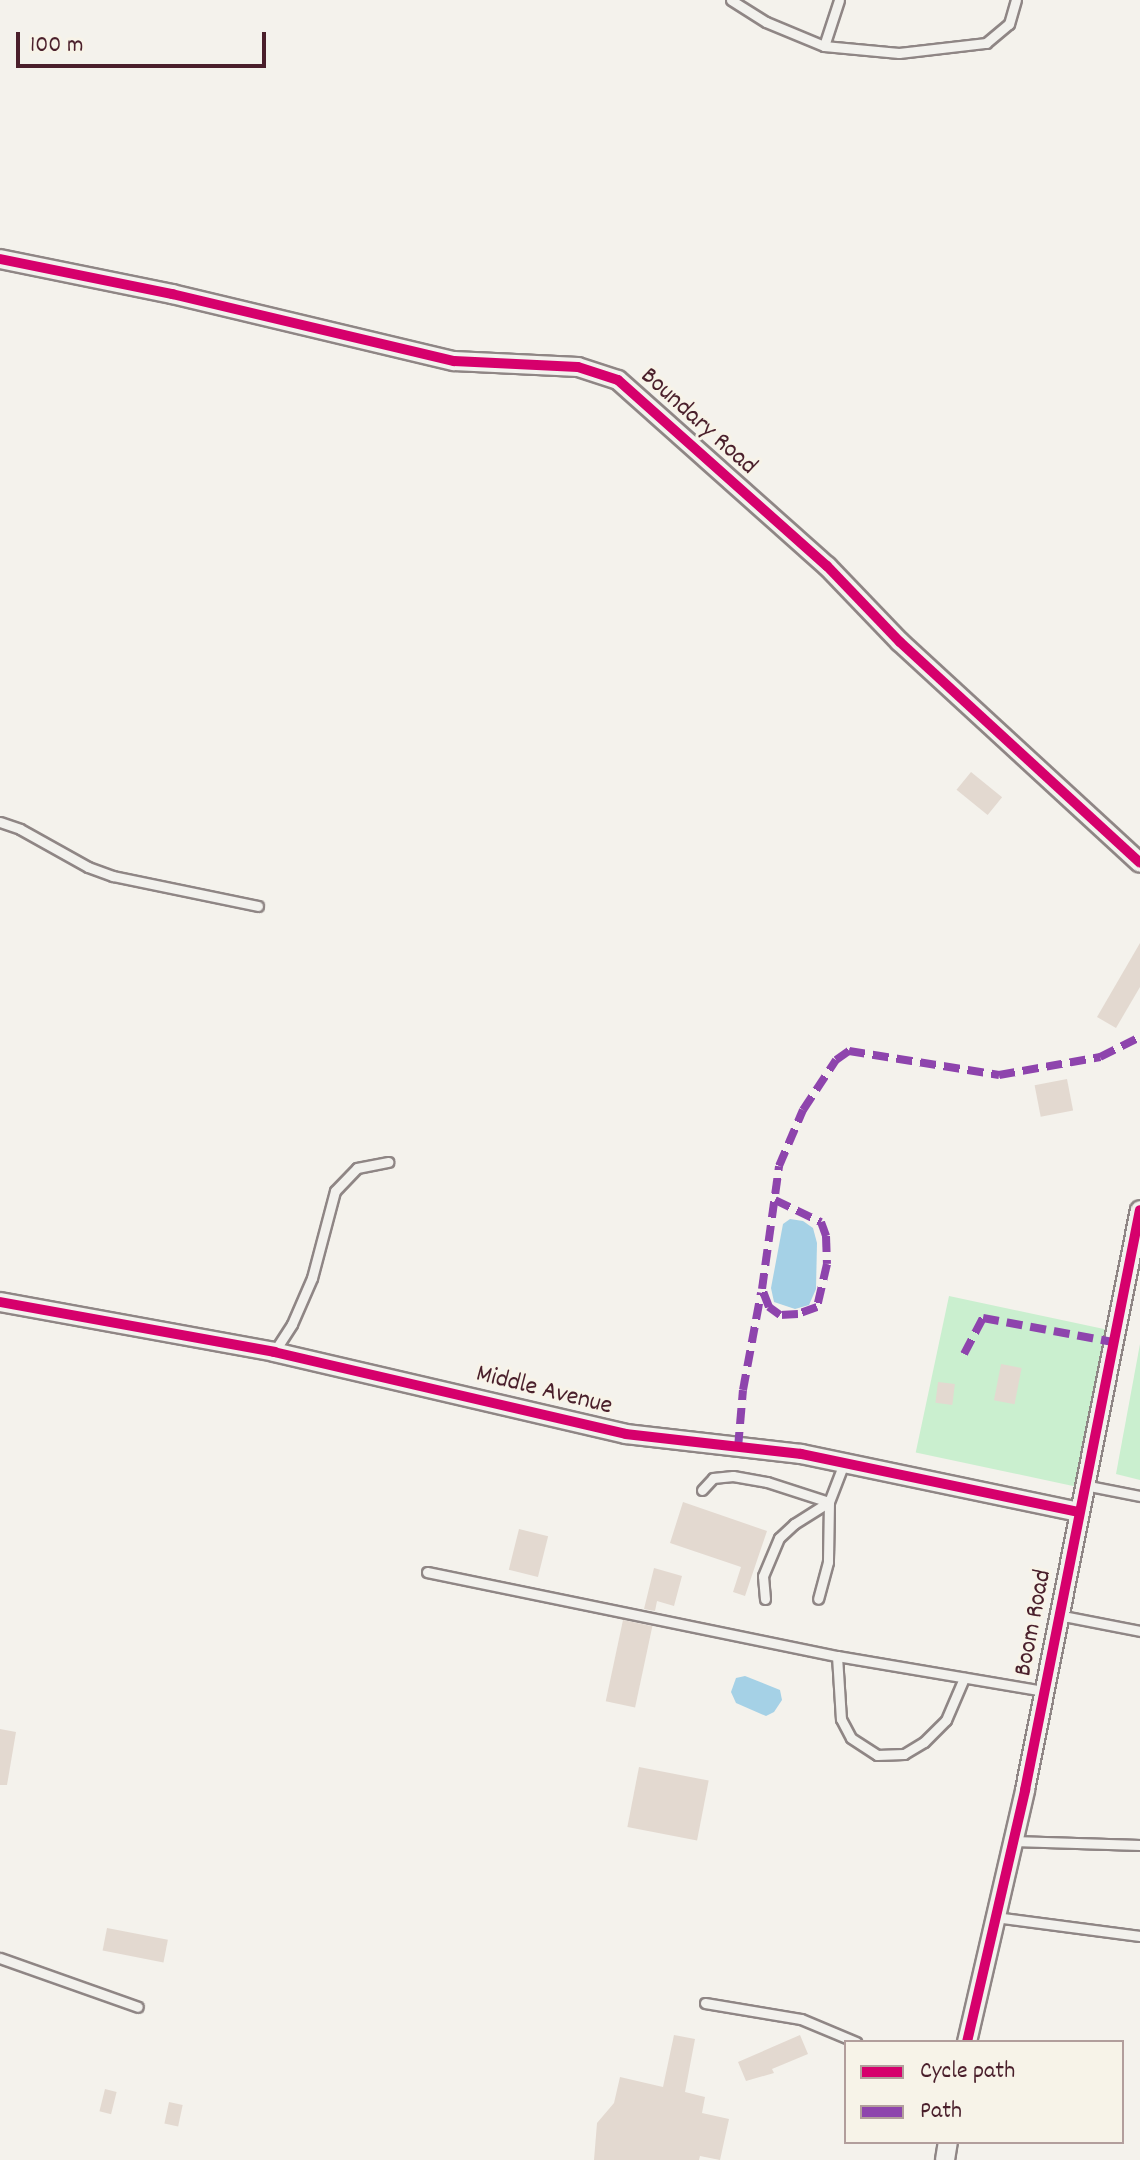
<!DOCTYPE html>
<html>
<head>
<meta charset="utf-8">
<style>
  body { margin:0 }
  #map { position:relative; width:1140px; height:2160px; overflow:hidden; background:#f4f2ec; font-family:Dekko,sans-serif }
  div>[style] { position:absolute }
  .green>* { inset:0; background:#caefcf; transform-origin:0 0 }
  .water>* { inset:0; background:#a5d1e6 }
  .building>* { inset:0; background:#e3d9d0; transform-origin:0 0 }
  .roads { filter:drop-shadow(2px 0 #8f8685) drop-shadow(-2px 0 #8f8685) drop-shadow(0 2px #8f8685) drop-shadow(0 -2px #8f8685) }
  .lane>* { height:9px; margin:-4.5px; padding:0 4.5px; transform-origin:4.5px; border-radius:4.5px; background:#f2f1ed }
  .street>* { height:18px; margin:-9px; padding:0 9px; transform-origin:9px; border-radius:9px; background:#f2f1ed }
  .quiet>* { height:8px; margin-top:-4px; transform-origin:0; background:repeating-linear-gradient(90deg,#8e44ad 0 16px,transparent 0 24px) }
  .cycleway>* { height:10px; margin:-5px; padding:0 5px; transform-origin:5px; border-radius:5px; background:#d6006c }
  span { translate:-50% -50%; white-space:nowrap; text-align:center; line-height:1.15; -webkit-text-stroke:6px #f7f3e8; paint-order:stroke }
  .street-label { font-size:26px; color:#4a1f2b }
  .legend { position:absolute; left:844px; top:2040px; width:280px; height:104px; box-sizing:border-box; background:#f7f3e8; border:2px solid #b29e9c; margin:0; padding:10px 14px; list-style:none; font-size:24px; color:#4a1f2b }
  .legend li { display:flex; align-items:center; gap:16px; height:40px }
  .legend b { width:40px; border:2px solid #b29e9c }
  .scale { position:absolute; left:16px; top:32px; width:250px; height:36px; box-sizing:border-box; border:4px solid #4a1f2b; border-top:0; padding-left:10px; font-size:24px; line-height:28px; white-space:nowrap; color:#4a1f2b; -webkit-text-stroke:6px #f7f3e8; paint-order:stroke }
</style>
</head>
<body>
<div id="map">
  <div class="green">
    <div style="left:949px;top:1296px;width:162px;height:160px;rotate:12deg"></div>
    <div style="clip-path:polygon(1140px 1344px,1140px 1480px,1116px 1474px)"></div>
  </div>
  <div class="water">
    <div style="clip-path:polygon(790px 1219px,803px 1221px,813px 1228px,817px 1243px,816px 1289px,809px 1305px,795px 1309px,774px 1302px,771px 1288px,783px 1224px)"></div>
    <div style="clip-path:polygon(745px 1676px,780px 1690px,782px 1700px,774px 1712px,766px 1716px,736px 1703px,731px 1692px,736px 1678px)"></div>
  </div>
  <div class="building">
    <div style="left:971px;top:772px;width:40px;height:23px;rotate:39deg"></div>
    <div style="clip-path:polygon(1140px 943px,1140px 987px,1116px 1028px,1097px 1017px)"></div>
    <div style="left:1067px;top:1079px;width:32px;height:33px;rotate:79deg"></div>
    <div style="left:1001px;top:1364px;width:21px;height:37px;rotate:11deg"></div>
    <div style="left:938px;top:1382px;width:17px;height:21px;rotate:7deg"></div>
    <div style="clip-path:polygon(683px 1502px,767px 1531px,745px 1596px,733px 1592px,741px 1567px,670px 1543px)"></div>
    <div style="left:519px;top:1529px;width:30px;height:42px;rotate:14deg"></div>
    <div style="clip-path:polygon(654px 1568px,682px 1576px,674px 1606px,657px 1601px,655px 1611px,644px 1609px)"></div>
    <div style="left:623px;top:1620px;width:30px;height:83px;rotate:12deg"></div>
    <div style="clip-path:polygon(0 1729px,16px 1732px,7px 1785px,0 1785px)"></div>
    <div style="left:639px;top:1767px;width:71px;height:61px;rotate:11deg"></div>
    <div style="left:107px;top:1928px;width:62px;height:23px;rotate:11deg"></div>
    <div style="clip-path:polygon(674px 2035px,695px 2039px,685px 2092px,705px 2097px,702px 2113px,729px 2119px,720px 2160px,700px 2156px,699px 2160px,594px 2160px,597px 2123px,614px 2103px,620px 2077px,663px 2087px)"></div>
    <div style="clip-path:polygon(800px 2035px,808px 2054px,772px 2069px,774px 2073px,746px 2081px,738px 2062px)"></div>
    <div style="left:105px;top:2089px;width:12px;height:23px;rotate:14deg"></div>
    <div style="left:169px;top:2102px;width:14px;height:22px;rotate:12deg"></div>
  </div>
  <div class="roads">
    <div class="lane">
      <div style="left:731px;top:0;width:41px;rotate:32.2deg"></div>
      <div style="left:766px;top:22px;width:63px;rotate:22.5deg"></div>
      <div style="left:824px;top:46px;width:75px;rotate:5.3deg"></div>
      <div style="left:899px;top:53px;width:88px;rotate:-6.6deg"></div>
      <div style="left:986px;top:43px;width:30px;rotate:-40deg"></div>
      <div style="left:1009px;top:24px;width:25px;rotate:-74deg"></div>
      <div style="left:824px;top:46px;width:48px;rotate:-71.9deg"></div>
      <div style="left:0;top:822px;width:21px;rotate:19deg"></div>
      <div style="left:20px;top:829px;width:78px;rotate:29.2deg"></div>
      <div style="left:88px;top:867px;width:27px;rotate:20deg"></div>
      <div style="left:113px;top:876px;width:148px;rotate:11.7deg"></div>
      <div style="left:274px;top:1352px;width:33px;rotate:-57deg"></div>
      <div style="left:292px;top:1324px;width:50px;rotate:-66.5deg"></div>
      <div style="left:312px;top:1278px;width:90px;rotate:-75.2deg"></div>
      <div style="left:335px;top:1191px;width:32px;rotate:-46deg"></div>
      <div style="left:357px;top:1168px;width:32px;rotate:-11deg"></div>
      <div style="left:1084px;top:1485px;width:57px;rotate:11.1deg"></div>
      <div style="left:702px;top:1490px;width:16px;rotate:-47deg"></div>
      <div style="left:713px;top:1478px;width:20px;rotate:-6deg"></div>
      <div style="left:733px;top:1476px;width:35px;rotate:10deg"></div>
      <div style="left:767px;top:1482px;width:65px;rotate:17.9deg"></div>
      <div style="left:829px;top:1502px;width:60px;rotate:91deg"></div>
      <div style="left:828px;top:1562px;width:38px;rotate:105deg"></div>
      <div style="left:427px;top:1572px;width:419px;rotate:11.6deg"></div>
      <div style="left:837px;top:1656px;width:209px;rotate:9.6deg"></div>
      <div style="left:765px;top:1599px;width:23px;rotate:-95deg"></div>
      <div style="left:763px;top:1576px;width:41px;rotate:-67.2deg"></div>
      <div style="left:779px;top:1538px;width:21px;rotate:-43deg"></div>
      <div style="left:794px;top:1524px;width:41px;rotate:-32.2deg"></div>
      <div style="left:829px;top:1502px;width:42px;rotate:-69deg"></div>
      <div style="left:1058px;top:1615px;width:84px;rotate:11deg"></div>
      <div style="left:837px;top:1656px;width:63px;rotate:86.4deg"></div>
      <div style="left:841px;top:1719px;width:21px;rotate:62deg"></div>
      <div style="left:851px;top:1738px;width:31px;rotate:33deg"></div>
      <div style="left:877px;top:1755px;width:27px;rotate:-2deg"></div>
      <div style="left:904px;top:1754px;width:23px;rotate:-31deg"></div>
      <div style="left:924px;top:1742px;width:31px;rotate:-45deg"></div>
      <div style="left:946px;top:1720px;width:46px;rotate:-66.8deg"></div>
      <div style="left:1013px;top:1841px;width:127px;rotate:1.8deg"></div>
      <div style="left:995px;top:1917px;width:146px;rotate:7.5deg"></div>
      <div style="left:0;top:1958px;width:146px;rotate:19.5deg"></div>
      <div style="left:705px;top:2003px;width:97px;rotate:9.5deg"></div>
      <div style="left:801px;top:2019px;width:60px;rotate:22.7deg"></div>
    </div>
    <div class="street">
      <div style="left:0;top:259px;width:176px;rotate:11.5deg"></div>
      <div style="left:172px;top:294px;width:290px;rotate:13.4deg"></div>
      <div style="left:454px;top:361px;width:124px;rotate:2.8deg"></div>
      <div style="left:578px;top:367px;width:42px;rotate:18deg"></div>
      <div style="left:618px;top:380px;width:280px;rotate:41.7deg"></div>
      <div style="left:827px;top:566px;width:105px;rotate:46.2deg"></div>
      <div style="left:900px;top:642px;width:326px;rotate:42.6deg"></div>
      <div style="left:0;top:1302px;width:279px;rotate:10.3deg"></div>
      <div style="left:274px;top:1352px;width:361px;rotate:13.1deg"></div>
      <div style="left:626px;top:1434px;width:176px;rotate:6.5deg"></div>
      <div style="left:801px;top:1454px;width:284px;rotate:11.8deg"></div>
      <div style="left:967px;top:2042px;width:259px;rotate:-77deg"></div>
      <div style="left:1025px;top:1790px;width:591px;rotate:-78.79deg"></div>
      <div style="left:945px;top:2160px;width:18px;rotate:-81deg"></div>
    </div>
  </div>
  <div class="quiet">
    <div style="left:775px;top:1200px;width:51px;rotate:25.6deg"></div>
    <div style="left:821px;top:1222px;width:15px;rotate:70deg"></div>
    <div style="left:826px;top:1236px;width:28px;rotate:88deg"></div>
    <div style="left:827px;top:1264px;width:44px;rotate:103.1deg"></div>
    <div style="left:817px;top:1307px;width:20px;rotate:160deg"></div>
    <div style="left:798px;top:1314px;width:18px;rotate:177deg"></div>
    <div style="left:780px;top:1315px;width:14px;rotate:-144deg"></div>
    <div style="left:769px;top:1307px;width:19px;rotate:-111deg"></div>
    <div style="left:762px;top:1289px;width:124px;rotate:-82.1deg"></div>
    <div style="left:779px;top:1166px;width:61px;rotate:-66.8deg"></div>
    <div style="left:803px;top:1110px;width:60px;rotate:-56.6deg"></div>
    <div style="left:836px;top:1060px;width:16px;rotate:-35deg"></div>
    <div style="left:849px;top:1051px;width:152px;rotate:9.1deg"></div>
    <div style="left:999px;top:1075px;width:103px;rotate:-10.1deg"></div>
    <div style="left:1100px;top:1057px;width:45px;rotate:-26.6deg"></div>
    <div style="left:964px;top:1354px;width:41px;rotate:-62.2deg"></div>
    <div style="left:983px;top:1318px;width:132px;rotate:10.5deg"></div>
    <div style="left:738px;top:1448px;width:58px;rotate:-85.1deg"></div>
    <div style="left:743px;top:1390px;width:99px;rotate:-79.5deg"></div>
  </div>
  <div class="cycleway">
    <div style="left:0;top:259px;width:176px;rotate:11.5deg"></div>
    <div style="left:172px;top:294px;width:290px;rotate:13.4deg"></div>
    <div style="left:454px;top:361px;width:124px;rotate:2.8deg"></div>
    <div style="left:578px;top:367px;width:42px;rotate:18deg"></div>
    <div style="left:618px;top:380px;width:280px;rotate:41.7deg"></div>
    <div style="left:827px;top:566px;width:105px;rotate:46.2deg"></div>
    <div style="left:900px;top:642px;width:326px;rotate:42.6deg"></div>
    <div style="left:0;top:1302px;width:279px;rotate:10.3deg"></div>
    <div style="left:274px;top:1352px;width:361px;rotate:13.1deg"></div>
    <div style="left:626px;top:1434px;width:176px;rotate:6.5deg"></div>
    <div style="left:801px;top:1454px;width:284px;rotate:11.8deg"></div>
    <div style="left:967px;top:2042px;width:259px;rotate:-77deg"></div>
    <div style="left:1025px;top:1790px;width:591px;rotate:-78.79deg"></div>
  </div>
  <div class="street-label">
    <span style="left:698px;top:422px;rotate:42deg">Boundary Road</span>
    <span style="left:544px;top:1391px;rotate:14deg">Middle Avenue</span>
    <span style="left:1034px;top:1623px;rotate:-79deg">Boom Road</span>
  </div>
  <ul class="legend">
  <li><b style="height:10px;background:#d6006c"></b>Cycle path</li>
  <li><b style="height:10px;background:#8e44ad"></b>Path</li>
  </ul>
  <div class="scale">100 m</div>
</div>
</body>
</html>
